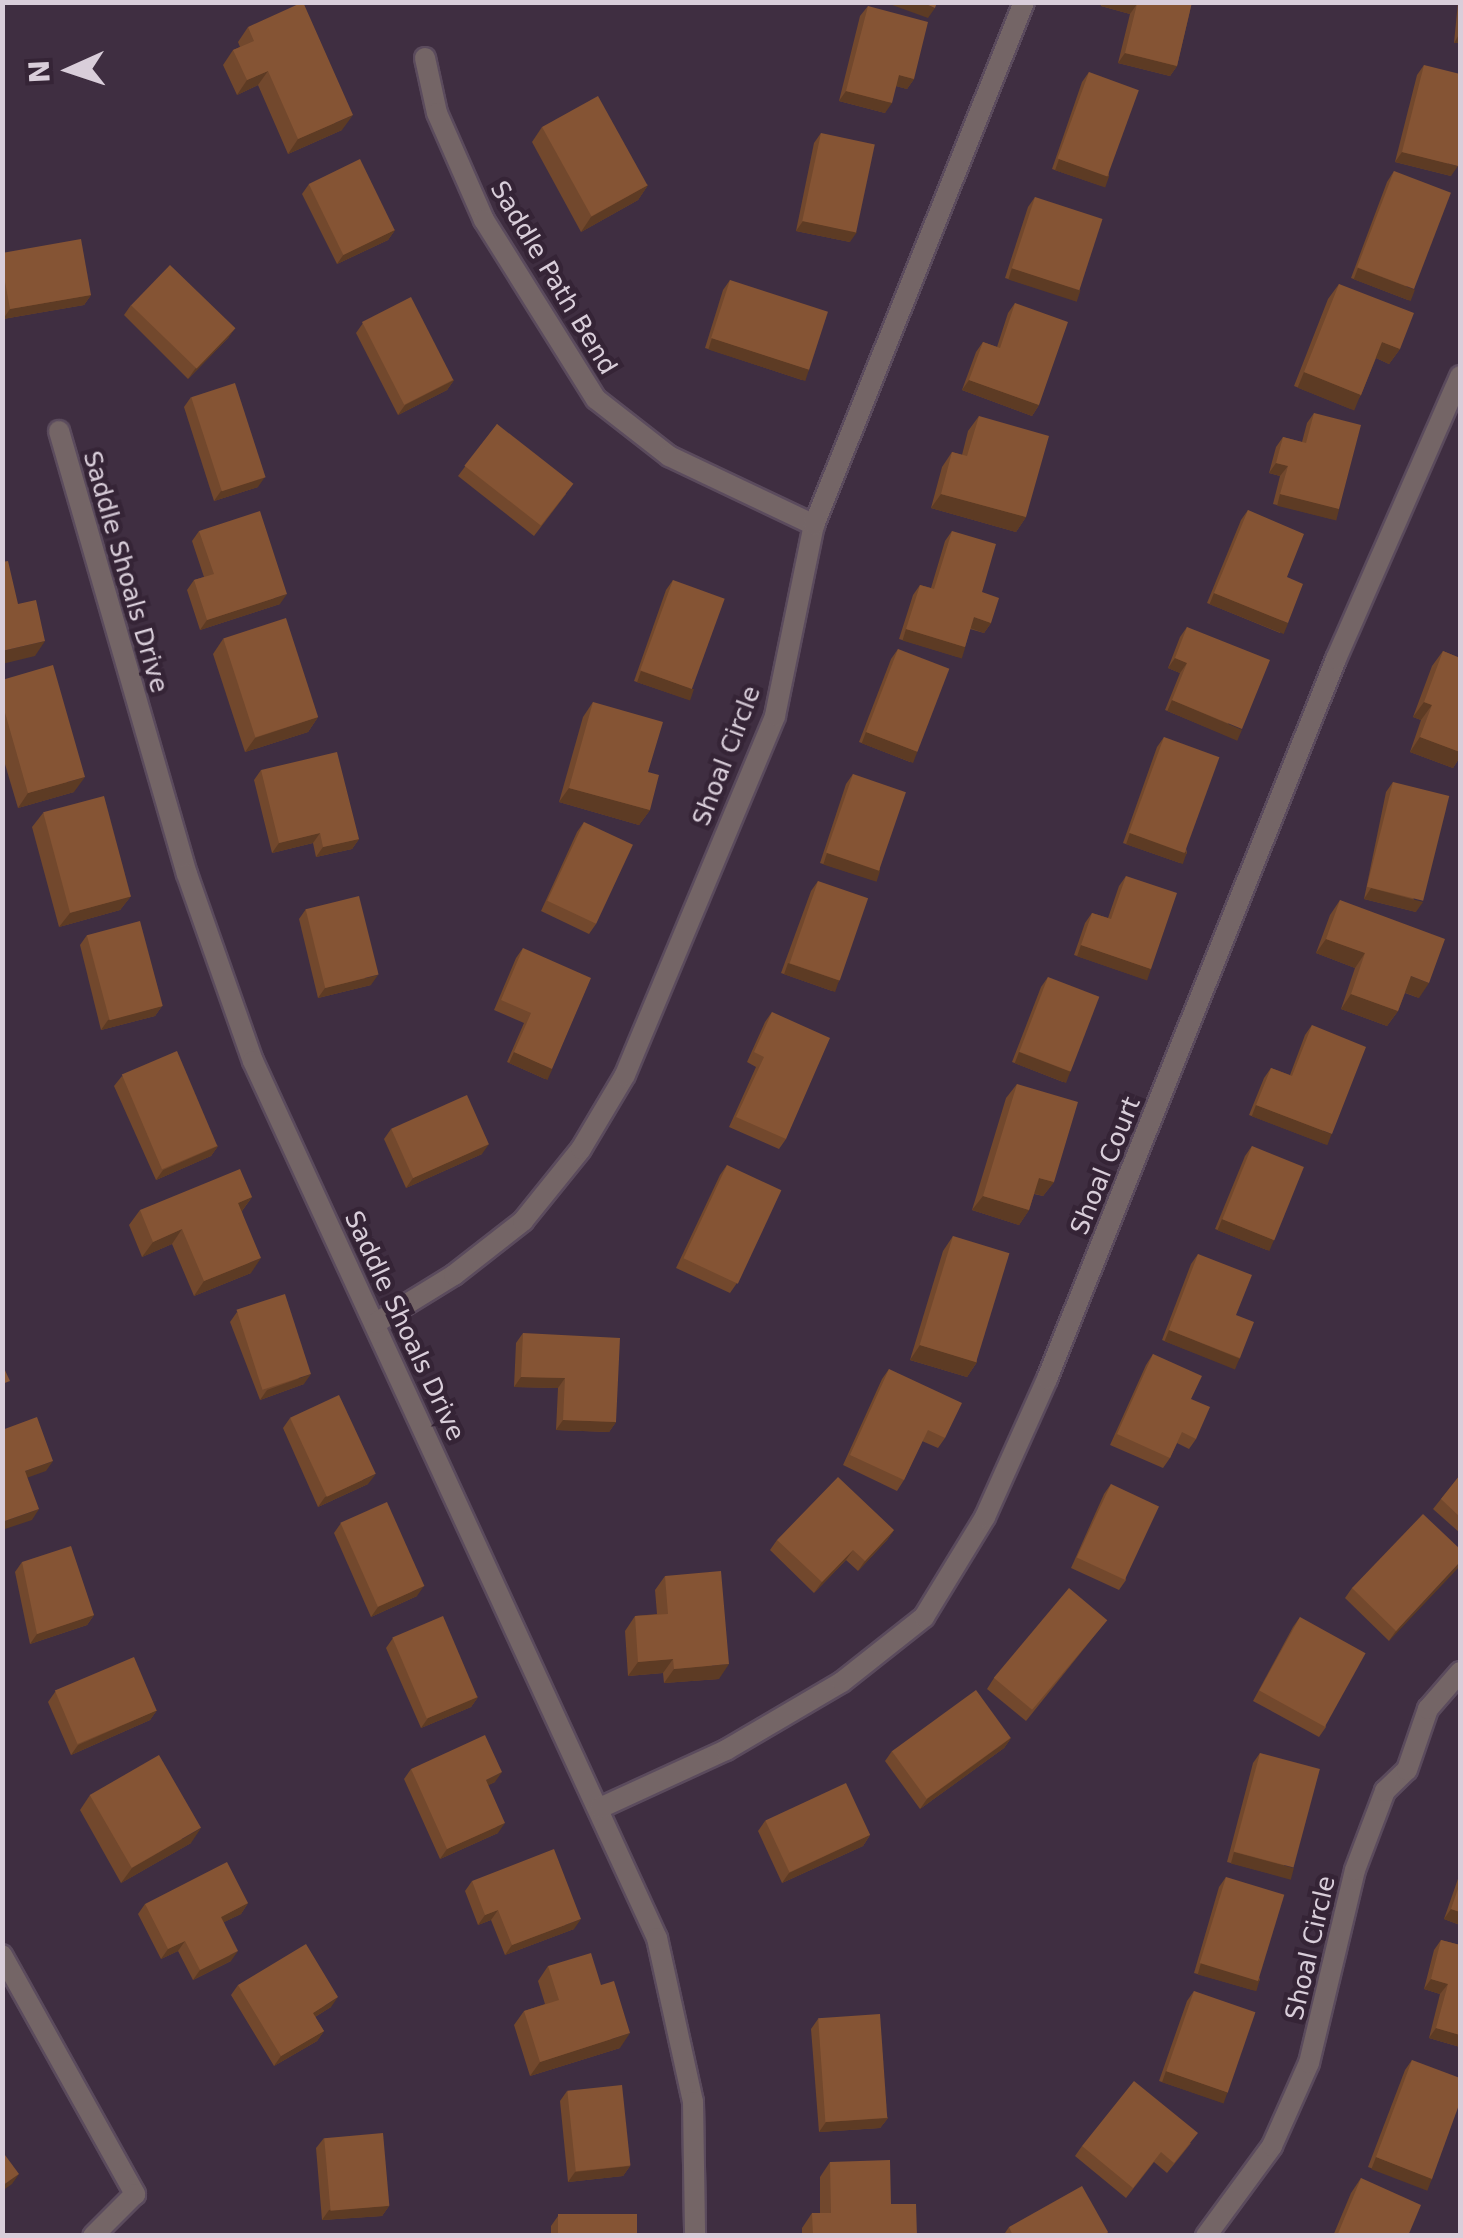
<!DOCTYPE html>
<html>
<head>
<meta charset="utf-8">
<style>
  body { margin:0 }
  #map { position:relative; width:1463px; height:2238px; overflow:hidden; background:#3f2e41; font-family:"DejaVu Sans",sans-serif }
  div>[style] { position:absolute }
  .roads { filter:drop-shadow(2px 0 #5b4b5d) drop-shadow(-2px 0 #5b4b5d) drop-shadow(0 2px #5b4b5d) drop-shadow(0 -2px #5b4b5d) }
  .minor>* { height:20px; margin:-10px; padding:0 10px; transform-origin:10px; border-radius:10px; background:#746566 }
  .wall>* { inset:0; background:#72482d }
  .shaded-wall>* { inset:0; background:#5d3b24; transform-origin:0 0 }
  .building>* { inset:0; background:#855434; transform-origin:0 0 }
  span { translate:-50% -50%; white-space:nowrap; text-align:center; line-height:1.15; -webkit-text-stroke:9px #352436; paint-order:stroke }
  .street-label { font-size:25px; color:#d9ceda }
  .frame { position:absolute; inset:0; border:5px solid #d9ceda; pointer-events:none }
  .north { position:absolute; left:20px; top:20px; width:100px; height:100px; -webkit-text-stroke:8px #352436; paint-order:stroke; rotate:267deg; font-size:28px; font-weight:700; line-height:40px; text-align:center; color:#d9ceda }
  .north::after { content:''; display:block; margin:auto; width:35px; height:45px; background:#d9ceda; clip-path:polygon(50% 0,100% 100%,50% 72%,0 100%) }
</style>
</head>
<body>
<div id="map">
  <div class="roads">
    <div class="minor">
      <div style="left:425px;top:58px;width:56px;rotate:77.7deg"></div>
      <div style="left:437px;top:113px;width:117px;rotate:66.3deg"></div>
      <div style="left:484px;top:220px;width:211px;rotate:58deg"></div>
      <div style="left:596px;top:399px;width:93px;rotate:38deg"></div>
      <div style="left:669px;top:456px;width:161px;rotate:25.4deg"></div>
      <div style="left:59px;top:431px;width:461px;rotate:73.9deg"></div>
      <div style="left:187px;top:874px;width:198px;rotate:70.6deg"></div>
      <div style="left:253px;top:1061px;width:966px;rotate:65.27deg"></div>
      <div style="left:657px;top:1938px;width:168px;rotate:77.6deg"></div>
      <div style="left:693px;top:2102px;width:134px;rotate:89.1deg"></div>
      <div style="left:376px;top:1323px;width:92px;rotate:-31.6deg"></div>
      <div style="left:454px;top:1275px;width:88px;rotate:-38deg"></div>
      <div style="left:523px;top:1221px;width:92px;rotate:-51.1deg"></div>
      <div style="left:581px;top:1149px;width:86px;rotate:-59.3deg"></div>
      <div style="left:625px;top:1075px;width:389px;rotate:-67.3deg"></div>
      <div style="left:775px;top:716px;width:195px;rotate:-78.5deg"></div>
      <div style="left:814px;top:525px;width:564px;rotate:-68.12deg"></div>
      <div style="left:600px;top:1808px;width:139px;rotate:-24.7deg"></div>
      <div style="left:726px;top:1750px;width:134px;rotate:-30.4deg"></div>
      <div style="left:842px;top:1682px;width:105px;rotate:-38.4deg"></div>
      <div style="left:924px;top:1617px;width:117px;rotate:-58.6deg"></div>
      <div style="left:985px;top:1517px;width:151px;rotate:-65.8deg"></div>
      <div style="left:1047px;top:1379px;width:776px;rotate:-68.13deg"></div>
      <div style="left:1336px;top:659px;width:309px;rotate:-66.3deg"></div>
      <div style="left:2px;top:1955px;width:274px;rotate:60.9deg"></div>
      <div style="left:135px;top:2194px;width:59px;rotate:135deg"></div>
      <div style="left:1206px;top:2236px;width:112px;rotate:-53.7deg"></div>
      <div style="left:1272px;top:2146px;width:91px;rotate:-66deg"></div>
      <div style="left:1309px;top:2063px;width:198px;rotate:-76.6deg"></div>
      <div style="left:1355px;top:1870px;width:85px;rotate:-69.2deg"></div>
      <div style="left:1385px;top:1791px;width:30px;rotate:-44deg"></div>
      <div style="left:1407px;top:1770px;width:65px;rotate:-71deg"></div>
      <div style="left:1428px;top:1709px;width:49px;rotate:-49.1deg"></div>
    </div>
  </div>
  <div class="wall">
    <div style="clip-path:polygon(1102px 2px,1192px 2px,1177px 66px,1170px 76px,1118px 63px,1130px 14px,1101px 6px)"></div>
    <div style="clip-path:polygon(1458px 2px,1460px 2px,1460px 43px,1454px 43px)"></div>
    <div style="clip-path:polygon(868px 6px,914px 79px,907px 89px,896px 86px,885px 113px,839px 101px,860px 16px)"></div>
    <div style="clip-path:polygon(248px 27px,342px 130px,288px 154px,258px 85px,237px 95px,223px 65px,233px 50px,240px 47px,238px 42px)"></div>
    <div style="clip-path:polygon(1424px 65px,1451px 176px,1395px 162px,1417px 75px)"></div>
    <div style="clip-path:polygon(1089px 72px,1109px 176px,1102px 186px,1052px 169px,1082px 82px)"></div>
    <div style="clip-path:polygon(542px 127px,648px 185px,638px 200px,581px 232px,532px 142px)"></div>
    <div style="clip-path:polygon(821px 133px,850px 242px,796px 231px,814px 143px)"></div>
    <div style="clip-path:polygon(1394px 171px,1408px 300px,1351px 278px,1387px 182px)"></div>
    <div style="clip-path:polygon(309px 184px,395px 230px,388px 240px,337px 264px,302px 194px)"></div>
    <div style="clip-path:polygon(1035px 197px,1074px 300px,1005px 278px,1028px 207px)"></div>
    <div style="clip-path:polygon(2px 253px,91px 295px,84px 305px,3px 319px)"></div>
    <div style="clip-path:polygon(730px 280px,809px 370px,802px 380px,705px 348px,723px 290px)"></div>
    <div style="clip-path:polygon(1339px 284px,1400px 349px,1389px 364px,1376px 358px,1361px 395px,1351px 409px,1294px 386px,1328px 299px)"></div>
    <div style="clip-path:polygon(1015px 303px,1039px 405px,1032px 416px,962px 390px,976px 352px,983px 342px,997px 347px,1008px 313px)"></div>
    <div style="clip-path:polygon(131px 305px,235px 328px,228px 338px,188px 379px,124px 315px)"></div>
    <div style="clip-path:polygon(363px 323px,454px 380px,447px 390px,398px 415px,356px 333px)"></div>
    <div style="clip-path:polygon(191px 397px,258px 487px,214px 501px,184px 407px)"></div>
    <div style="clip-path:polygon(1314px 413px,1339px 509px,1332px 519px,1273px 504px,1280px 476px,1269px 473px,1276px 447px,1283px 437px,1302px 442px,1307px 423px)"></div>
    <div style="clip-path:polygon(979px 416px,1026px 517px,1016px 532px,931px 508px,942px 467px,952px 452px,962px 455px,968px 431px)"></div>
    <div style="clip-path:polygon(497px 424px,566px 494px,534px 536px,458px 476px)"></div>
    <div style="clip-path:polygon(1248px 510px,1287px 577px,1280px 633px,1207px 603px,1241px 520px)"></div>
    <div style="clip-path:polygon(199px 531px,280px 604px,200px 630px,187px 590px,194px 580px,204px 577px,192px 541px)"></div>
    <div style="clip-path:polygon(952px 531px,982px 592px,991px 623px,984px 633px,970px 629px,965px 647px,958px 657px,899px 639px,913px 595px,920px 585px,931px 588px,945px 541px)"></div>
    <div style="clip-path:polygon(673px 580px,687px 699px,634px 681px,666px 590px)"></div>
    <div style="clip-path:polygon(1187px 627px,1235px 739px,1165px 710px,1180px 673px,1168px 668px,1180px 637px)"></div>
    <div style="clip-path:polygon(223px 639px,318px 717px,308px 732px,245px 752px,213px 654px)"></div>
    <div style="clip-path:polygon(898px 649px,917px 752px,910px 762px,859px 742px,891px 659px)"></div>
    <div style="clip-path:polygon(1443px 651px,1460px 658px,1460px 757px,1453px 768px,1410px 752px,1421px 720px,1413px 717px,1432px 666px)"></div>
    <div style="clip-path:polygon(2px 680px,74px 792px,18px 808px,2px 754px)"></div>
    <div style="clip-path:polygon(593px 702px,648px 772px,650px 810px,639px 825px,559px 802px,583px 717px)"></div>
    <div style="clip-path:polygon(1164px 737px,1187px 853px,1180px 863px,1123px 843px,1157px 747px)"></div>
    <div style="clip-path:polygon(261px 770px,359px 839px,352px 849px,316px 857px,313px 843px,272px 853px,254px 780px)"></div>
    <div style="clip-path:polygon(853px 774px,880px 870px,873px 880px,820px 863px,846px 784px)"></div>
    <div style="clip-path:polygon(1393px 782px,1416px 912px,1364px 899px,1386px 792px)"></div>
    <div style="clip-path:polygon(43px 813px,131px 896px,120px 910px,59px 927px,32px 827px)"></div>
    <div style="clip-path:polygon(584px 822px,596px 924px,589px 934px,541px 911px,577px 832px)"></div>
    <div style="clip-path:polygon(1126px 876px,1151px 969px,1144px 979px,1074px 955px,1085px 923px,1092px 913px,1108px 918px,1119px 886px)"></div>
    <div style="clip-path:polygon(818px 881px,839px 981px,832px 991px,781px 973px,811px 891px)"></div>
    <div style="clip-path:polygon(1340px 900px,1419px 998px,1405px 993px,1398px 1011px,1387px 1026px,1341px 1009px,1355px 968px,1316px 953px,1330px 915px)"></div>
    <div style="clip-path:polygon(306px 909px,371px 985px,318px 998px,299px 919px)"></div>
    <div style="clip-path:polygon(87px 935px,162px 1006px,155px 1016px,101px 1030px,80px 945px)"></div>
    <div style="clip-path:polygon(523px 948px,545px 1079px,507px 1062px,524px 1023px,494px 1010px,516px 958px)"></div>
    <div style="clip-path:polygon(1048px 977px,1070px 1072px,1063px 1082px,1012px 1062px,1041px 987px)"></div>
    <div style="clip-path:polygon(772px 1012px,786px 1139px,779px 1149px,729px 1127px,756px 1067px,747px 1062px,765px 1022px)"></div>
    <div style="clip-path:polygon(1312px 1025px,1325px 1144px,1249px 1115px,1264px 1078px,1271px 1068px,1290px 1075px,1305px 1035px)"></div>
    <div style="clip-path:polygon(122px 1076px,218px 1146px,211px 1156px,156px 1180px,114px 1086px)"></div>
    <div style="clip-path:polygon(1017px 1084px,1054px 1182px,1043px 1196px,1034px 1194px,1029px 1210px,1019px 1225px,972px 1210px,1006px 1098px)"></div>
    <div style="clip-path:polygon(391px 1129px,482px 1154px,406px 1188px,384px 1139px)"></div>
    <div style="clip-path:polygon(1252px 1146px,1274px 1240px,1267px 1250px,1215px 1229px,1245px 1156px)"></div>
    <div style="clip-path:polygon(727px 1165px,737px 1283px,730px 1293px,676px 1268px,720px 1175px)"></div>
    <div style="clip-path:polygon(252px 1197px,242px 1211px,251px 1273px,194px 1296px,172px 1244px,142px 1257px,129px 1225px,140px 1210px)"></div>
    <div style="clip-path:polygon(953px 1236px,977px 1362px,967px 1377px,910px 1360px,943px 1251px)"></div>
    <div style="clip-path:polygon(1198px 1254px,1236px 1315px,1240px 1358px,1233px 1368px,1162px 1340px,1191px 1264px)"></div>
    <div style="clip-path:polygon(237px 1312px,304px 1384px,260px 1400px,230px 1322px)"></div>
    <div style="clip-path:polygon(523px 1333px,616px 1422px,609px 1432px,556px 1430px,558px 1388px,514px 1387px,516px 1343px)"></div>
    <div style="clip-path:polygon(1153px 1354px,1191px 1399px,1196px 1439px,1189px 1449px,1177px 1443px,1170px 1458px,1163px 1468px,1110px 1445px,1146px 1365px)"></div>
    <div style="clip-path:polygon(889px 1369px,945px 1438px,938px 1448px,922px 1441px,904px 1480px,897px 1491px,843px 1465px,882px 1379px)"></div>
    <div style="clip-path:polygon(290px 1418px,368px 1484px,318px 1507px,283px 1428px)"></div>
    <div style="clip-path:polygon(1460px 1475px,1460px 1533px,1433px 1509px)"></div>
    <div style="clip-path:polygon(1111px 1484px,1126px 1580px,1119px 1590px,1071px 1568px,1104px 1494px)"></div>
    <div style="clip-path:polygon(341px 1523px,417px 1596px,371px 1617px,334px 1533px)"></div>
    <div style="clip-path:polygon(894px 1530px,887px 1540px,858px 1571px,846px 1560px,814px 1593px,770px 1550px,777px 1540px)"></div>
    <div style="clip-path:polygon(1460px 1549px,1389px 1641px,1345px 1598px,1352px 1588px)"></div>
    <div style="clip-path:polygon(22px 1562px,94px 1615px,87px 1625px,30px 1644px,15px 1572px)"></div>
    <div style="clip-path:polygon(665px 1576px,719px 1679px,664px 1683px,663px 1673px,628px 1676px,625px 1631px,635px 1616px,657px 1614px,655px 1590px)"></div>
    <div style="clip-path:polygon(1300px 1617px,1326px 1727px,1319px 1737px,1253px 1701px,1293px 1627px)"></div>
    <div style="clip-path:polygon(1107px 1620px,1026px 1721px,987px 1689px,994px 1678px)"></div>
    <div style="clip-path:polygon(393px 1638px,478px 1697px,471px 1707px,421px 1728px,386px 1648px)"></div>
    <div style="clip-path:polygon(55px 1692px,157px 1710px,150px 1720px,71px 1755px,48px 1702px)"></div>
    <div style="clip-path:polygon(1011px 1738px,1004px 1748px,920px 1809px,885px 1761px,892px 1751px)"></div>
    <div style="clip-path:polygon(1260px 1753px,1287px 1878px,1227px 1862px,1253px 1763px)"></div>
    <div style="clip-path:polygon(411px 1769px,495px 1782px,488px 1785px,498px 1833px,440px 1859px,404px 1779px)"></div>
    <div style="clip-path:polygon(90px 1795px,191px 1843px,121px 1883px,80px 1810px)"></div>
    <div style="clip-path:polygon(765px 1821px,870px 1835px,863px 1846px,782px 1883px,758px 1831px)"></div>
    <div style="clip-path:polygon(1460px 1873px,1460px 1925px,1444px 1919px)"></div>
    <div style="clip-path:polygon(1226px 1877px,1260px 1980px,1253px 1990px,1194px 1973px,1219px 1887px)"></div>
    <div style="clip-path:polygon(472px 1881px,574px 1929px,505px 1955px,491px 1920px,478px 1925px,465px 1891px)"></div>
    <div style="clip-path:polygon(248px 1903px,241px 1914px,224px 1922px,231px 1961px,193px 1980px,178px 1951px,161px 1959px,138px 1914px,145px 1904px)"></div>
    <div style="clip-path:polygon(1441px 1940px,1460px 1945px,1460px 2047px,1429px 2038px,1440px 1994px,1424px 1989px,1434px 1950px)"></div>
    <div style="clip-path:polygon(548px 1966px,620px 2048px,530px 2076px,514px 2025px,524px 2011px,545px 2004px,538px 1981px)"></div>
    <div style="clip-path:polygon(238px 1985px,331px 2007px,315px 2017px,324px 2031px,317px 2041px,274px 2066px,231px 1995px)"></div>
    <div style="clip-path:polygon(1194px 1991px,1228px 2092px,1221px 2102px,1159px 2081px,1187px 2001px)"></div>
    <div style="clip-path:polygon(818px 2019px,888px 2118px,880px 2128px,819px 2132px,811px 2029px)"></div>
    <div style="clip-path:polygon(1412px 2060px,1432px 2179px,1425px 2189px,1368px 2167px,1405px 2070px)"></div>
    <div style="clip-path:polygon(567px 2091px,630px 2166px,623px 2176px,568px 2182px,560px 2101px)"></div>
    <div style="clip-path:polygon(324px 2138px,389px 2206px,382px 2216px,322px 2220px,316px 2148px)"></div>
    <div style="clip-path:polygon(1191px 2143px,1167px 2173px,1154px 2162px,1126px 2198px,1075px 2156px,1082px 2146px)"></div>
    <div style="clip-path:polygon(830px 2162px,891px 2204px,917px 2236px,802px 2236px,802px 2228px,812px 2213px,820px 2213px,820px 2177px)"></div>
    <div style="clip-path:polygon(1361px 2178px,1408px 2236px,1333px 2236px,1351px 2193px)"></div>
    <div style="clip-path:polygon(558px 2216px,637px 2236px,551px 2236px,551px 2226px)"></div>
    <div style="clip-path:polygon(1009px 2227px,1108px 2232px,1106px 2236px,1003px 2236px)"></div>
  </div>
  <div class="shaded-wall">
    <div style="clip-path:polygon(884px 2px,921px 2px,935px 8px,928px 18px)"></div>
    <div style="clip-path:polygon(1104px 2px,1132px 2px,1137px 4px,1130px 14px,1101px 6px)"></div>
    <div style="clip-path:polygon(1460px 33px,1460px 43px,1454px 43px)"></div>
    <div style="clip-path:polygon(1125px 53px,1177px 66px,1170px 76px,1118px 63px)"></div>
    <div style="clip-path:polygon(268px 71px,258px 85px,237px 95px,247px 80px)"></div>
    <div style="clip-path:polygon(899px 75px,914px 79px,907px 89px,892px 85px)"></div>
    <div style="clip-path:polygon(846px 91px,892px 103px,885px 113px,839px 101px)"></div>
    <div style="clip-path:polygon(353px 115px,342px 130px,288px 154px,298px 139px)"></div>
    <div style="clip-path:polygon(1402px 152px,1458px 166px,1451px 176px,1395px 162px)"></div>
    <div style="left:1059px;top:159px;width:53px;height:12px;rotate:19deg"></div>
    <div style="clip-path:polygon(648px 185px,638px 200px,581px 232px,591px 217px)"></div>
    <div style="clip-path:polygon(803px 221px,857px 232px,850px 242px,796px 231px)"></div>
    <div style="clip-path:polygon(395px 230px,388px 240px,337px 264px,344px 254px)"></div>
    <div style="left:1012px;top:268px;width:72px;height:12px;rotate:18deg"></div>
    <div style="left:1358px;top:268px;width:61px;height:12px;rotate:21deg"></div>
    <div style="clip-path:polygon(91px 295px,84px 305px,3px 319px,10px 309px)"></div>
    <div style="clip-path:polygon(235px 328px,228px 338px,188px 379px,195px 369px)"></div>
    <div style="left:712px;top:338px;width:102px;height:12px;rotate:18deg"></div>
    <div style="clip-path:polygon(1382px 342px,1400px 349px,1389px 364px,1372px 356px)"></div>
    <div style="left:1304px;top:372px;width:61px;height:17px;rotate:22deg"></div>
    <div style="clip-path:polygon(454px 380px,447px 390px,398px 415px,405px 405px)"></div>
    <div style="clip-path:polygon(969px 380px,1039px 405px,1032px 416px,962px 390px)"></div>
    <div style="clip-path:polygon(1276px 463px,1288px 466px,1280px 476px,1269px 473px)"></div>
    <div style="clip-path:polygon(265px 477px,258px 487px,214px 501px,221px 491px)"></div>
    <div style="clip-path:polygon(941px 494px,1026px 517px,1016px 532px,931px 508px)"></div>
    <div style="left:1280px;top:494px;width:61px;height:12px;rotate:14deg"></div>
    <div style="left:1214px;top:593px;width:80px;height:12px;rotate:22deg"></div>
    <div style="clip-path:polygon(287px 594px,280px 604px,200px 630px,207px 620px)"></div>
    <div style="clip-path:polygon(974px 617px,991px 623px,984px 633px,967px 627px)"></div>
    <div style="left:906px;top:629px;width:62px;height:12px;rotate:17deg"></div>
    <div style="clip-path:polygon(45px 641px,35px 656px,2px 664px,2px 651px)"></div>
    <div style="clip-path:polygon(1175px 658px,1187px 663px,1180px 673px,1168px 668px)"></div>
    <div style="left:641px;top:671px;width:56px;height:12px;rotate:19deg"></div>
    <div style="left:1172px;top:700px;width:76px;height:12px;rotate:23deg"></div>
    <div style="clip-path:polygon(1424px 702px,1432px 705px,1421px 720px,1413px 717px)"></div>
    <div style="clip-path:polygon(318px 717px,308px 732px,245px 752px,255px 738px)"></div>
    <div style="left:866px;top:732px;width:55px;height:12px;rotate:21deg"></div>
    <div style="clip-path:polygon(1420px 737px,1460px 752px,1460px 757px,1453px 768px,1410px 752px)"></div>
    <div style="clip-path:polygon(85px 777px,74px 792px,18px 808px,28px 793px)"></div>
    <div style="clip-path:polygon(569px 788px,650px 810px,639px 825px,559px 802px)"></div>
    <div style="clip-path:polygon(320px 833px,313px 843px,272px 853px,279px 843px)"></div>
    <div style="left:1130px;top:833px;width:60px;height:12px;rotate:19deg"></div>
    <div style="clip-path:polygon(359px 839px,352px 849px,316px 857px,323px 847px)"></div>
    <div style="left:827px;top:853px;width:56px;height:12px;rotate:18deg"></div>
    <div style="clip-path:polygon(1371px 888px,1423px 902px,1416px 912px,1364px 899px)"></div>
    <div style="clip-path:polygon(131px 896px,120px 910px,59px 927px,70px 913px)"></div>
    <div style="clip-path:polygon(1326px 939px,1365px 953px,1355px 968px,1316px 953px)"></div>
    <div style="left:1081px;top:945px;width:74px;height:12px;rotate:19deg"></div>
    <div style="left:788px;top:963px;width:54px;height:12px;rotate:19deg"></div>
    <div style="clip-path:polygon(378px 975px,371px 985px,318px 998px,325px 988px)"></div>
    <div style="clip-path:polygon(1411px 976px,1429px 983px,1419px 998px,1401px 991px)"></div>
    <div style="clip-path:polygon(1351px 994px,1398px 1011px,1387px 1026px,1341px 1009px)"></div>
    <div style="clip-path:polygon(162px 1006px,155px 1016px,101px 1030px,108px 1020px)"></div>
    <div style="left:514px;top:1052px;width:42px;height:12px;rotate:24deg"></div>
    <div style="left:1019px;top:1052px;width:55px;height:12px;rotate:21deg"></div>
    <div style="left:1256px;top:1105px;width:81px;height:12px;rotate:21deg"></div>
    <div style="clip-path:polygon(489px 1144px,482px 1154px,406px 1188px,413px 1178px)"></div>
    <div style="clip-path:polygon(218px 1146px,211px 1156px,156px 1180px,163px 1170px)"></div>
    <div style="clip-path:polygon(1039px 1178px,1054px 1182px,1043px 1196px,1029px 1192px)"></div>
    <div style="clip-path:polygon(983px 1196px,1029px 1210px,1019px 1225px,972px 1210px)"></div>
    <div style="clip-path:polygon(252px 1197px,241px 1212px,238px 1203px)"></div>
    <div style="left:1222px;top:1219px;width:56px;height:12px;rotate:22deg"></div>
    <div style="clip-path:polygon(182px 1229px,172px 1244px,142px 1257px,153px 1242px)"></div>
    <div style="clip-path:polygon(261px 1258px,251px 1273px,194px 1296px,204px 1281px)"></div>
    <div style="left:1169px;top:1330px;width:76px;height:12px;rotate:22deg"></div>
    <div style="clip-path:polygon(920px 1345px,977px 1362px,967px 1377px,910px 1360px)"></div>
    <div style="clip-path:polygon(311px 1374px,304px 1384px,260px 1400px,267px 1390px)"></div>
    <div style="clip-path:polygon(521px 1377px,565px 1378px,558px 1388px,514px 1387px)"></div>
    <div style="clip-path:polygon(563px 1420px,616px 1422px,609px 1432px,556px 1430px)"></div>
    <div style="clip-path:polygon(53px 1461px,46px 1471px,18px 1481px,25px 1471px)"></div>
    <div style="clip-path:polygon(376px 1474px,368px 1484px,318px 1507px,325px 1497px)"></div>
    <div style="clip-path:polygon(39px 1509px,32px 1520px,2px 1530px,2px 1522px)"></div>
    <div style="clip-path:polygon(894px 1530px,887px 1540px,858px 1571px,865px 1561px)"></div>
    <div style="clip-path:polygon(853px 1550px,846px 1560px,814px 1593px,822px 1582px)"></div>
    <div style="clip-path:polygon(1460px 1562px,1460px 1566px,1389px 1641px,1396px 1631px)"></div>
    <div style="clip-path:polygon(424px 1586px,417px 1596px,371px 1617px,378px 1607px)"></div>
    <div style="clip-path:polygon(94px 1615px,87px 1625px,30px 1644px,37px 1634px)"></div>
    <div style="clip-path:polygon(673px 1659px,663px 1673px,628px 1676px,638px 1662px)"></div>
    <div style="clip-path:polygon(729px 1664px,719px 1679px,664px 1683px,674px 1669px)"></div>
    <div style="clip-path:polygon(478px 1697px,471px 1707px,421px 1728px,428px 1718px)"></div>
    <div style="clip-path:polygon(157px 1710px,150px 1720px,71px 1755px,78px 1745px)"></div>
    <div style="clip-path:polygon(1011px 1738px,1004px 1748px,920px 1809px,927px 1799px)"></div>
    <div style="clip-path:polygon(502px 1772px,495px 1782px,479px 1790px,486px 1780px)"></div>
    <div style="clip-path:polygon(505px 1823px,498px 1833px,440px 1859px,447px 1849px)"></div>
    <div style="clip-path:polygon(201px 1828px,191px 1843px,121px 1883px,132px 1868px)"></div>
    <div style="clip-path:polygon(870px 1835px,863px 1846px,782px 1883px,789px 1873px)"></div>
    <div style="left:1234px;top:1852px;width:62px;height:12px;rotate:15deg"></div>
    <div style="clip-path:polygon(248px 1903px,241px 1914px,214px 1927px,221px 1917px)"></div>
    <div style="clip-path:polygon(1451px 1909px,1460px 1912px,1460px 1925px,1444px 1919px)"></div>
    <div style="clip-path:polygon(498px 1910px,491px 1920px,478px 1925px,485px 1915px)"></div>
    <div style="clip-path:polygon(581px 1919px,574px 1929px,505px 1955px,512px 1945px)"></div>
    <div style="clip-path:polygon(185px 1941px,178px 1951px,161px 1959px,168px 1949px)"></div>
    <div style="clip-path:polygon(238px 1951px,231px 1961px,193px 1980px,200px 1970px)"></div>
    <div style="left:1201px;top:1963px;width:61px;height:12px;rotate:16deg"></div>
    <div style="clip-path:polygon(1431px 1979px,1448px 1984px,1440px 1994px,1424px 1989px)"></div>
    <div style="clip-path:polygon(338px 1997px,331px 2007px,305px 2023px,313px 2013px)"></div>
    <div style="clip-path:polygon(1436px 2028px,1460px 2035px,1460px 2047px,1429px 2038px)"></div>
    <div style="clip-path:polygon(324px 2031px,317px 2041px,274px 2066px,281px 2056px)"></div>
    <div style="clip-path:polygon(630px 2033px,620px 2048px,530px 2076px,540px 2062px)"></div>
    <div style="left:1166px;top:2071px;width:65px;height:12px;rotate:19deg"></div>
    <div style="clip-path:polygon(888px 2118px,880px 2128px,819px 2132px,826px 2122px)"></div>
    <div style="left:1376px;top:2157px;width:60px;height:13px;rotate:21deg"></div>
    <div style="clip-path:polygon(630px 2166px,623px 2176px,568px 2182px,575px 2172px)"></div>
    <div style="clip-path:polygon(19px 2174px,12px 2184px,2px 2191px,2px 2186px)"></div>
    <div style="clip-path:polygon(389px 2206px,382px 2216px,322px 2220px,329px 2210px)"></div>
  </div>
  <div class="building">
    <div style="clip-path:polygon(303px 2px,353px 115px,298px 139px,268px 71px,247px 80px,233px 50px,254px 41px,248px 27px)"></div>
    <div style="clip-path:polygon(921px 2px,937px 2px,935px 8px)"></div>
    <div style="clip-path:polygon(1132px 2px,1192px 2px,1177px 66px,1125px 53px,1137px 4px)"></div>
    <div style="clip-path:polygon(868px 6px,928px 22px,914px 79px,899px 75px,892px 103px,846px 91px)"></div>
    <div style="clip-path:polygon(1424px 65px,1460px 74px,1460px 156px,1458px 166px,1402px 152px)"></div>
    <div style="left:1089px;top:72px;width:53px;height:92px;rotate:20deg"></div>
    <div style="left:598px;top:96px;width:102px;height:64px;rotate:61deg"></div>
    <div style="left:821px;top:133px;width:55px;height:90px;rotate:12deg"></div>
    <div style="left:360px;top:159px;width:79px;height:57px;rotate:64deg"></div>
    <div style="left:1394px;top:171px;width:61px;height:103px;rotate:21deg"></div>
    <div style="left:1035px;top:197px;width:71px;height:75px;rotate:18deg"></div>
    <div style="clip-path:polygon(81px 239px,91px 295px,10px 309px,2px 265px,2px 253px)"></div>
    <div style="left:170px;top:265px;width:91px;height:56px;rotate:44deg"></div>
    <div style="left:730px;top:280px;width:103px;height:61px;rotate:18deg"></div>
    <div style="clip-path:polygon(1339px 284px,1414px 313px,1400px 349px,1382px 342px,1361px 395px,1304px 372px)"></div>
    <div style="left:411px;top:297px;width:93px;height:55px;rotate:63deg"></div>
    <div style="clip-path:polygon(1015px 303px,1068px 322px,1039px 405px,969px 380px,983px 342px,1000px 348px)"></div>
    <div style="left:235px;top:383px;width:99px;height:46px;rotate:72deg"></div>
    <div style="clip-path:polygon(1314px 413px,1361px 425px,1339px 509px,1280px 494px,1288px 466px,1276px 463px,1283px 437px,1306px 443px)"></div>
    <div style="clip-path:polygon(979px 416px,1049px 436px,1026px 517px,941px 494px,952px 452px,967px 456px)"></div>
    <div style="left:497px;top:424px;width:97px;height:53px;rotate:38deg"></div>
    <div style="clip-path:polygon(1248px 510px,1304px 534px,1287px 577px,1303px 584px,1288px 623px,1214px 593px)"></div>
    <div style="clip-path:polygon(260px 511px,287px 594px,207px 620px,194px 580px,214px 574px,199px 531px)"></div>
    <div style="clip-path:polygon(952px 531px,996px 544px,982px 592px,999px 598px,991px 623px,974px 617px,965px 647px,906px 629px,920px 585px,934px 589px)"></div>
    <div style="clip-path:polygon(8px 561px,18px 604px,36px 600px,45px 641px,2px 651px,2px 562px)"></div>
    <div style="left:673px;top:580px;width:55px;height:96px;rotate:20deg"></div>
    <div style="left:286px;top:618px;width:104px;height:66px;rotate:72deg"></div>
    <div style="clip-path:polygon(1187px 627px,1270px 660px,1242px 729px,1172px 700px,1187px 663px,1175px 658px)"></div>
    <div style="left:898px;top:649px;width:55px;height:89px;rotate:21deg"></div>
    <div style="clip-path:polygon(1443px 651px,1460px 658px,1460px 752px,1420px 737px,1432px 705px,1424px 702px)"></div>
    <div style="clip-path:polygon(53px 665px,85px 777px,28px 793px,2px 702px,2px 680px)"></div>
    <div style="clip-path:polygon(593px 702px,663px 722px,648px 772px,659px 775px,650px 810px,569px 788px)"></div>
    <div style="left:1164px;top:737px;width:59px;height:102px;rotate:20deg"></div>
    <div style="clip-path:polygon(337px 752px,359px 839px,323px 847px,320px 833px,279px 843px,261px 770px)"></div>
    <div style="left:853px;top:774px;width:56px;height:83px;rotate:19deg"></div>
    <div style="left:1393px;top:782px;width:58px;height:108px;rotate:14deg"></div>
    <div style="left:104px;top:796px;width:104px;height:63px;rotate:75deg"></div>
    <div style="left:584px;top:822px;width:54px;height:87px;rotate:25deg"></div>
    <div style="clip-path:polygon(1126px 876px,1177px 893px,1151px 969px,1081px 945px,1092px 913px,1111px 919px)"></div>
    <div style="left:818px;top:881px;width:53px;height:87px;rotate:19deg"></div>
    <div style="left:359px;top:896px;width:81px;height:55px;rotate:76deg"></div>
    <div style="clip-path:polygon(1340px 900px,1445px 939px,1429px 983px,1411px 976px,1398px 1011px,1351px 994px,1365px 953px,1326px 939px)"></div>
    <div style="left:140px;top:921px;width:88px;height:55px;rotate:75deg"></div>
    <div style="clip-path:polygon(523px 948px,591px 978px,552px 1069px,514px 1052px,531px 1013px,501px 1000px)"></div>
    <div style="left:1048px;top:977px;width:55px;height:80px;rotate:21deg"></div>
    <div style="clip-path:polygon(772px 1012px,830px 1038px,786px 1139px,736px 1117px,764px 1057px,754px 1052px)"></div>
    <div style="clip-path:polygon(1312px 1025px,1366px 1047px,1332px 1134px,1256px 1105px,1271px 1068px,1292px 1076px)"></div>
    <div style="left:177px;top:1051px;width:103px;height:60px;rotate:67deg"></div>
    <div style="clip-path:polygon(1017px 1084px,1078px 1102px,1054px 1182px,1039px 1178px,1029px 1210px,983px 1196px)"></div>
    <div style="left:467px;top:1095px;width:54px;height:83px;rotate:66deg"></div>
    <div style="left:1252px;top:1146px;width:56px;height:79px;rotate:22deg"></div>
    <div style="left:727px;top:1165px;width:60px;height:103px;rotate:25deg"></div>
    <div style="clip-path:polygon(240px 1169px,252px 1197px,238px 1203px,261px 1258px,204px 1281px,182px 1229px,153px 1242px,140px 1210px)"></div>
    <div style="left:953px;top:1236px;width:59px;height:114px;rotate:17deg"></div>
    <div style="clip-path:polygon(1198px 1254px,1252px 1275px,1236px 1315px,1254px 1322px,1240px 1358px,1169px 1330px)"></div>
    <div style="left:285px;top:1294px;width:84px;height:51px;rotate:72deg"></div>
    <div style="clip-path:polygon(523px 1333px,620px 1338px,616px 1422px,563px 1420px,565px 1378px,521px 1377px)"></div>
    <div style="clip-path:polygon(1153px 1354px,1202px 1376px,1191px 1399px,1210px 1407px,1196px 1439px,1182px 1432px,1170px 1458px,1117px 1434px)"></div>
    <div style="clip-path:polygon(2px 1364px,10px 1381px,2px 1384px)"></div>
    <div style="clip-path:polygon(889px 1369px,962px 1403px,945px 1438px,928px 1430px,904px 1480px,850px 1455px)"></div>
    <div style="left:339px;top:1395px;width:87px;height:54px;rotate:65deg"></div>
    <div style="clip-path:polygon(37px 1417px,53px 1461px,25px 1471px,39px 1509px,2px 1522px,2px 1430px)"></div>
    <div style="clip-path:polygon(1460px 1475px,1460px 1517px,1441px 1499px)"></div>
    <div style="clip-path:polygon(838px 1477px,894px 1530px,865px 1561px,853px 1550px,822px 1582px,777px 1540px)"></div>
    <div style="left:1111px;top:1484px;width:53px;height:81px;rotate:25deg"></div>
    <div style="left:387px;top:1502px;width:92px;height:51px;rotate:66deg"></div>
    <div style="clip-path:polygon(1423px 1514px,1460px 1549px,1460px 1562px,1396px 1631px,1352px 1588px)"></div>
    <div style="clip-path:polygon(71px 1546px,94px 1615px,37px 1634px,22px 1562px)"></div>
    <div style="clip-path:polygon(721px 1571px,729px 1664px,674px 1669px,673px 1659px,638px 1662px,635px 1616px,668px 1614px,665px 1576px)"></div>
    <div style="left:1069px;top:1588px;width:50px;height:117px;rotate:40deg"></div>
    <div style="left:443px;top:1616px;width:88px;height:55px;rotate:67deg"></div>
    <div style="left:1300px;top:1617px;width:75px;height:84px;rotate:29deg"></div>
    <div style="left:134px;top:1657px;width:58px;height:86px;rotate:67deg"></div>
    <div style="left:976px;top:1690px;width:59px;height:104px;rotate:54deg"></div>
    <div style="clip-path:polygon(485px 1735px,502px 1772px,486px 1780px,505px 1823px,447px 1849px,411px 1769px)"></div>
    <div style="left:1260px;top:1753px;width:62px;height:102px;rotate:15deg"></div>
    <div style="left:159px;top:1755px;width:84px;height:80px;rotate:60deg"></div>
    <div style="left:846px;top:1783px;width:57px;height:89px;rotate:65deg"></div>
    <div style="clip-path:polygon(554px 1849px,581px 1919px,512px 1945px,498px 1910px,485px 1915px,472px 1881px)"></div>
    <div style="clip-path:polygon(227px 1862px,248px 1903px,221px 1917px,238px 1951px,200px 1970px,185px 1941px,168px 1949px,145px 1904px)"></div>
    <div style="left:1226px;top:1877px;width:61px;height:90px;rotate:17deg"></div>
    <div style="clip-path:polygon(1460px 1883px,1460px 1912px,1451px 1909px)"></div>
    <div style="clip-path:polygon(1441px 1940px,1460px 1945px,1460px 2035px,1436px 2028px,1448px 1984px,1431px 1979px)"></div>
    <div style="clip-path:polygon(306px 1944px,338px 1997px,313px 2013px,324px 2031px,281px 2056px,238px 1985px)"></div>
    <div style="clip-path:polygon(591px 1953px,601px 1985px,614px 1981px,630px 2033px,540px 2062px,524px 2011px,559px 2000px,548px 1966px)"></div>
    <div style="left:1194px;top:1991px;width:65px;height:85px;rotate:19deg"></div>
    <div style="left:880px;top:2014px;width:104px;height:62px;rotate:86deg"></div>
    <div style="clip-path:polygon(1412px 2060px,1460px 2078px,1460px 2102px,1432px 2179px,1376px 2157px)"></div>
    <div style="clip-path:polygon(1134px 2081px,1198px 2133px,1174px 2163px,1161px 2152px,1133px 2188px,1082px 2146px)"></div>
    <div style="left:622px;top:2085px;width:81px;height:55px;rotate:84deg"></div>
    <div style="left:383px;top:2133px;width:73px;height:59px;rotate:85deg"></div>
    <div style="clip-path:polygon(2px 2151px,19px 2174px,2px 2186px)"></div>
    <div style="clip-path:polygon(890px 2160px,891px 2204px,916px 2204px,917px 2236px,813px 2236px,812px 2213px,831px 2213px,830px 2162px)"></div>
    <div style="clip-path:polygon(1361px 2178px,1421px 2205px,1408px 2236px,1337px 2236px)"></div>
    <div style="clip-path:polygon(1082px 2186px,1108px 2232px,1101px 2236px,1013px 2236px,1009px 2227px)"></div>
    <div style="left:637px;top:2214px;width:22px;height:79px;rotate:90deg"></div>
  </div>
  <div class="street-label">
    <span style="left:553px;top:278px;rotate:59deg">Saddle Path Bend</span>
    <span style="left:125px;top:572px;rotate:74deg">Saddle Shoals Drive</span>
    <span style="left:727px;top:756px;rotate:-69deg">Shoal Circle</span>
    <span style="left:1106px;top:1166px;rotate:-68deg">Shoal Court</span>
    <span style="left:404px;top:1326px;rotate:65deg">Saddle Shoals Drive</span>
    <span style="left:1311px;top:1948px;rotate:-77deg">Shoal Circle</span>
  </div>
  <div class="frame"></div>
  <div class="north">N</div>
</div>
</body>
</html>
